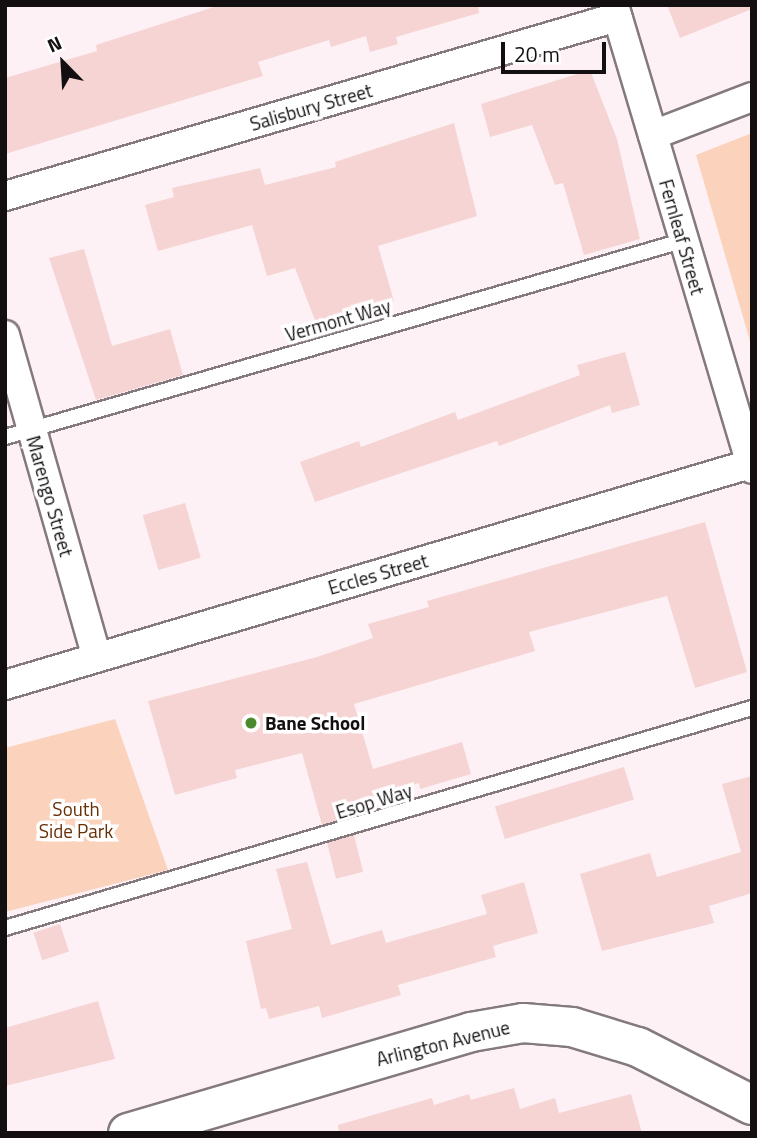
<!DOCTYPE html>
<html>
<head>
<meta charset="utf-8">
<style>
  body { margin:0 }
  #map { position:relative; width:757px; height:1138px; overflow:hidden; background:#fdf1f6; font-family:"Titillium Web",sans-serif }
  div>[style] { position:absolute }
  .green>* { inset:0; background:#fbd2bc }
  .building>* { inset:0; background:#f5d4d3; transform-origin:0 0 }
  .roads { filter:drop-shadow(2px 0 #847a7e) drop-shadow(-2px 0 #847a7e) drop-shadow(0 2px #847a7e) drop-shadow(0 -2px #847a7e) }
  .lane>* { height:14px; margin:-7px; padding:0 7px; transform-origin:7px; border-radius:7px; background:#fff }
  .street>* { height:28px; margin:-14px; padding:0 14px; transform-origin:14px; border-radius:14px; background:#fff }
  .secondary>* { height:38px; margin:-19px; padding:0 19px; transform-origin:19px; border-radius:19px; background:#fff }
  .dots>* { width:19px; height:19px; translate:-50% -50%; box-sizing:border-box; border:4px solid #fff; border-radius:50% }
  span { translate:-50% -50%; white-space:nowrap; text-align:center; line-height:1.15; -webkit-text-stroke:7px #fff; paint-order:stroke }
  .street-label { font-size:19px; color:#130f11 }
  .poi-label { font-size:19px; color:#130f11; font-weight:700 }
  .left { translate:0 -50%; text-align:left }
  .park-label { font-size:19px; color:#692f05 }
  .frame { position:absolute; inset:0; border:7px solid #130f11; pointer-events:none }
  .north { position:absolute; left:28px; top:28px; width:70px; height:70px; -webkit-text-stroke:5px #fff; paint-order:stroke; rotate:336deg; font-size:19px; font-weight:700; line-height:28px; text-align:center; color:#130f11 }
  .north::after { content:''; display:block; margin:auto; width:24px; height:32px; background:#130f11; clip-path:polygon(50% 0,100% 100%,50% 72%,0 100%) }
  .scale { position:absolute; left:501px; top:42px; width:105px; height:32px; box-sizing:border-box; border:4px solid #130f11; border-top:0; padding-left:9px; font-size:21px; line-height:24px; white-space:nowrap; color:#130f11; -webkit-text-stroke:5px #fff; paint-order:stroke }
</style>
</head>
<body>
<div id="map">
  <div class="green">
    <div style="clip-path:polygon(752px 133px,752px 348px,696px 155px)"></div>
    <div style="clip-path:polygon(115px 719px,168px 870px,5px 912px,5px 748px)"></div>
  </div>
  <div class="building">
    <div style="clip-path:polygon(220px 5px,478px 5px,479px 13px,396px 37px,398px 44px,370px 52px,366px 36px,331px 47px,329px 40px,258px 62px,263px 76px,5px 154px,5px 78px,97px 51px,96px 45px)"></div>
    <div style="clip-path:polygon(667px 5px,752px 5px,752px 9px,680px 38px)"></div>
    <div style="clip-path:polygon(590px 70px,617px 139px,640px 239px,584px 255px,563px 183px,555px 185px,532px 125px,490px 137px,481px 104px)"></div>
    <div style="clip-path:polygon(454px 123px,477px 216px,378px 246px,394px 301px,316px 323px,295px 268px,267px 276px,252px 225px,158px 251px,145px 205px,174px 197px,172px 188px,260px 168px,265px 185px,336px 167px,335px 162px)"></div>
    <div style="clip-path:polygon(84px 249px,112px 346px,170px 329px,183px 375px,96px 400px,49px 258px)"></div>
    <div style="clip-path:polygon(625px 352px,640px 405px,612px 413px,610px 405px,499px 446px,497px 441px,315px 502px,300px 462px,359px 441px,361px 447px,455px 412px,458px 420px,580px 375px,577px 365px)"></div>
    <div style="left:185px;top:503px;width:57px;height:44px;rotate:74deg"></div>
    <div style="clip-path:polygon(705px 522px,747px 672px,695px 688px,667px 596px,529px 632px,535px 651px,354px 704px,373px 769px,462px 742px,471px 774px,420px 789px,419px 783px,347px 804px,350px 816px,322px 825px,302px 753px,235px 770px,237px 778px,175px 795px,148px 701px,317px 657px,373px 638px,368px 624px,429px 607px,427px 601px)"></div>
    <div style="left:624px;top:767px;width:34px;height:135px;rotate:73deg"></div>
    <div style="clip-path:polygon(752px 776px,752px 893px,709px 906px,714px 923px,602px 951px,580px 874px,650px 853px,657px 877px,741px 852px,722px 784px)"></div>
    <div style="left:354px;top:835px;width:38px;height:28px;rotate:76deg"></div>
    <div style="clip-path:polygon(307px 862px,331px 945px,382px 930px,386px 943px,487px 914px,481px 895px,524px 882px,538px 933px,493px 946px,496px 957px,398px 985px,401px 995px,322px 1018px,319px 1006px,269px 1019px,266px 1008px,261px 1009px,246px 941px,292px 929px,276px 869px)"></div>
    <div style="left:60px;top:924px;width:29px;height:28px;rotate:72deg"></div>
    <div style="clip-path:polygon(98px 1001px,115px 1059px,5px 1086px,5px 1028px)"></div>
    <div style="clip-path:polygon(514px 1088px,520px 1109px,555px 1098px,559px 1113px,631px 1094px,642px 1133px,339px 1133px,338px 1125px,432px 1098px,434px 1105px,469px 1094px,471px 1100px)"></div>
  </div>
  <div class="roads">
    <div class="lane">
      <div style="left:5px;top:437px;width:705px;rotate:-16.15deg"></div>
      <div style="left:5px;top:928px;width:779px;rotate:-16.41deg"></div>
    </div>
    <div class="street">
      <div style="left:614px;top:5px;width:484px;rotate:73.4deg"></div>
      <div style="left:653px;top:135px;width:106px;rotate:-21deg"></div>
      <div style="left:5px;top:196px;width:638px;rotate:-16.3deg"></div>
      <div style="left:5px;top:335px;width:335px;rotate:74.1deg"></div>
      <div style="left:5px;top:685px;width:777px;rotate:-16.52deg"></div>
    </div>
    <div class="secondary">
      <div style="left:128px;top:1133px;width:358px;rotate:-16.4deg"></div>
      <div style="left:471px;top:1032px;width:53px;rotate:-9.8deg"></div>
      <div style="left:523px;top:1023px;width:49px;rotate:4.7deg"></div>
      <div style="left:572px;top:1027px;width:69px;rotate:16.9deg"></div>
      <div style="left:638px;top:1047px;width:128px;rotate:27deg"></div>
    </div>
  </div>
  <div class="dots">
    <div style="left:251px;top:723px;background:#4a8a2c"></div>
  </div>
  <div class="street-label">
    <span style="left:311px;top:107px;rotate:-16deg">Salisbury Street</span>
    <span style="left:682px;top:237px;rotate:74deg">Fernleaf Street</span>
    <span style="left:338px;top:320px;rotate:-16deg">Vermont Way</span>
    <span style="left:50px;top:496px;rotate:74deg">Marengo Street</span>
    <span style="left:378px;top:574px;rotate:-16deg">Eccles Street</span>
    <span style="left:374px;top:801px;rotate:-17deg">Esop Way</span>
    <span style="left:443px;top:1043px;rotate:-14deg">Arlington Avenue</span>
  </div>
  <div class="poi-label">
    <span class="left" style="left:265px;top:723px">Bane School</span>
  </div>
  <div class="park-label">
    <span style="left:76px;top:820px">South<br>Side Park</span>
  </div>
  <div class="frame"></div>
  <div class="north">N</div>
  <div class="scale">20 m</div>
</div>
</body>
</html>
